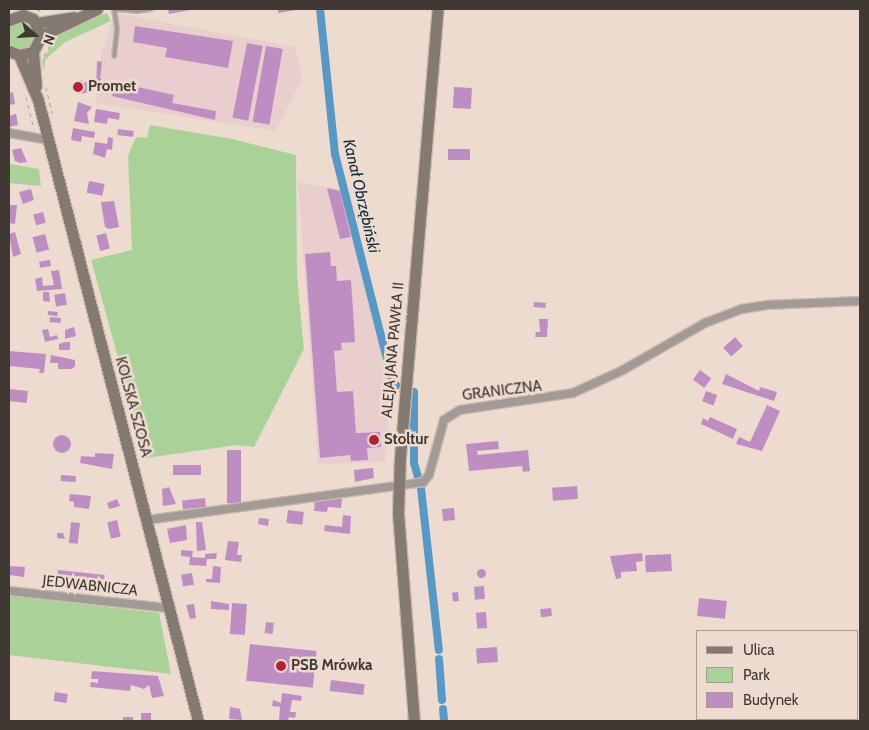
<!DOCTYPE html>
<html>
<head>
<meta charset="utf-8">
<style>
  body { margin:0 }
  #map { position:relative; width:869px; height:730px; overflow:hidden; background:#eedbcf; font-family:Cabin,sans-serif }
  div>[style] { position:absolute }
  .industrial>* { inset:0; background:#e9cece }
  .green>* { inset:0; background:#aad197 }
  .round { border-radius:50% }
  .canal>* { height:8px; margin:-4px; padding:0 4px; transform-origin:4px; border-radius:4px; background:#5998c4 }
  .building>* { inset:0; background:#be8ec3; transform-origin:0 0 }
  .path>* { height:1px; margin-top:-0.5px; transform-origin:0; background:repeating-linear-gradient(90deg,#ad9e94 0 4px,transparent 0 8px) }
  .roads { filter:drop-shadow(1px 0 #cbbab0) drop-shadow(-1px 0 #cbbab0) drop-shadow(0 1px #cbbab0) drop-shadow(0 -1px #cbbab0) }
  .lane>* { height:4px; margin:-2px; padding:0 2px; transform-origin:2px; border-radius:2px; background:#a29b95 }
  .street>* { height:8px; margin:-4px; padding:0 4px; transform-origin:4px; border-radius:4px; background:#a29b95 }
  .secondary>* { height:11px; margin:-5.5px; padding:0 5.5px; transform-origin:5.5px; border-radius:5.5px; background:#847a71 }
  .dots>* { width:14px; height:14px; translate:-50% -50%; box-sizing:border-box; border:2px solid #eedbcf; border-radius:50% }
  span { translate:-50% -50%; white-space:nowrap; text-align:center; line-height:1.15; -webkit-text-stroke:5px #eedbcf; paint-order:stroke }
  .poi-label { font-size:15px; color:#403833; font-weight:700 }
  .left { translate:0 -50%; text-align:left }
  .street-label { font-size:15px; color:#403833 }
  .water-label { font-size:16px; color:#0f2c3f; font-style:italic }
  .frame { position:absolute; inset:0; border:10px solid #403833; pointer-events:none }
  .legend { position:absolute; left:696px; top:630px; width:162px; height:90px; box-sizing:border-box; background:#eedbcf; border:1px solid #a89a91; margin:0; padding:6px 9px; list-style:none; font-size:15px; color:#403833 }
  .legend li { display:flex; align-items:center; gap:10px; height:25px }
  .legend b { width:25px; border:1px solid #a89a91 }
  .north { position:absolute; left:10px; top:10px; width:50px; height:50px; -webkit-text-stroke:4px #eedbcf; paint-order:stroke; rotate:109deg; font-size:14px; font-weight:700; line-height:20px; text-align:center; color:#403833 }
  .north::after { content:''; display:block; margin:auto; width:18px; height:22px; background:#403833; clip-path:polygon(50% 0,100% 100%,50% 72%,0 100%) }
</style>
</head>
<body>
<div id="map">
  <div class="industrial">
    <div style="clip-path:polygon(120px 14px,295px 47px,302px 79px,276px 131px,96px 103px,97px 71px,112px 20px)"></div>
    <div style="clip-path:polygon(298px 182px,344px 190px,391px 383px,385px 462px,318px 464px)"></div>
  </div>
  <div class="green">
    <div style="clip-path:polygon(107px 13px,111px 21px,65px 42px,45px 60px,44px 72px,42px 61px,61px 32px)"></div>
    <div class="round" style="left:7px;top:21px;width:28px;height:28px"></div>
    <div style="clip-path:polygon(150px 125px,232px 139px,296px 155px,297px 277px,304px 349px,254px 447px,237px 445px,146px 458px,91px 260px,132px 250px,128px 156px,136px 137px,147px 138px)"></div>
    <div style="clip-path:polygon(9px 164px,39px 169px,41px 186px,9px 183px)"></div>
    <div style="clip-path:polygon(9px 596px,159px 613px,171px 674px,9px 655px)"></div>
  </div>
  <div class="canal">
    <div style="left:320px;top:9px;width:146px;rotate:84.1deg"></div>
    <div style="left:335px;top:154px;width:236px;rotate:75.8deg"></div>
    <div style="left:393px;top:383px;width:4px;rotate:34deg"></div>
    <div style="left:414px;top:392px;width:71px;rotate:90deg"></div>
    <div style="left:414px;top:463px;width:15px;rotate:74deg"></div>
    <div style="left:421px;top:488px;width:163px;rotate:83.7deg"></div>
    <div style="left:439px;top:659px;width:41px;rotate:85.8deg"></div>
    <div style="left:443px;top:709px;width:12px;rotate:85deg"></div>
  </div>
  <div class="building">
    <div style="clip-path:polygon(168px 9px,190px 9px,190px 10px,169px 14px)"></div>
    <div style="clip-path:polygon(278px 9px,296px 9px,296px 10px,278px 13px)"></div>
    <div style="clip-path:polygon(135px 26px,233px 41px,228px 68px,165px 57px,167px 48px,133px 42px)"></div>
    <div style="left:247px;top:43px;width:16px;height:76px;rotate:11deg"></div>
    <div style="left:266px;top:46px;width:17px;height:77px;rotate:10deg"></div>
    <div style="clip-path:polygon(97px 61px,102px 62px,100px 79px,105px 79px,103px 93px,96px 92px)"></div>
    <div style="clip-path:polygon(82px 80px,83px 83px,90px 81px,94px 92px,77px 94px,73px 82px)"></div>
    <div style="clip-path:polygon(115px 82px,174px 95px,172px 103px,216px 111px,215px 120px,112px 96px)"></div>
    <div style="left:454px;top:87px;width:18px;height:21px;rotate:3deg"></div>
    <div style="clip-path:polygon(13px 92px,15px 104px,9px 105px,9px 93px)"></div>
    <div style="clip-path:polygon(78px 102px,92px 107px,87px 113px,89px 124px,74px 121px)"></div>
    <div style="clip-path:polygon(96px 109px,120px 113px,119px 120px,108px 118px,107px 124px,94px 122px)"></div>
    <div style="clip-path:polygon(16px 114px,18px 125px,9px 127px,9px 116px)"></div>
    <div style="clip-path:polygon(73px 128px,95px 132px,94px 138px,82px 136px,81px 142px,71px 140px)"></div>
    <div style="left:118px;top:129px;width:16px;height:6px;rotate:7deg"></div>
    <div style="clip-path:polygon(108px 137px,113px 138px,112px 150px,107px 149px,105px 158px,93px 154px,95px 142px,107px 144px)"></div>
    <div style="clip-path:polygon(21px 148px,27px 162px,20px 163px,15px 161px,12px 150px)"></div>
    <div style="left:448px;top:149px;width:22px;height:11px"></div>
    <div style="left:89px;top:181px;width:16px;height:12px;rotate:11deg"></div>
    <div style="clip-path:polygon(327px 188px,340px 191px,351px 237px,340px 239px)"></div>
    <div style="clip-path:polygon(31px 189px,34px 200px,23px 204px,19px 192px)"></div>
    <div style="clip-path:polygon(114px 201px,119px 227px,109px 229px,105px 227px,101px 202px)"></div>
    <div style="clip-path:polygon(9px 205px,17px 205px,15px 224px,9px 223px)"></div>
    <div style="left:43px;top:212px;width:11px;height:10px;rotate:75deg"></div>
    <div style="clip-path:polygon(15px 232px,21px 254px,13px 257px,9px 234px)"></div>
    <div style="left:106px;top:233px;width:16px;height:10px;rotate:76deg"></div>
    <div style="left:45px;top:234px;width:16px;height:13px;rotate:75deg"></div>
    <div style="clip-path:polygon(330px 252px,331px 266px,336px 266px,337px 281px,351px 280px,355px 342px,341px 343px,342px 350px,334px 351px,337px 392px,353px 391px,356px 433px,380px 432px,381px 447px,367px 448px,368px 460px,351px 461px,350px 455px,320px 458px,305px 254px)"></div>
    <div style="left:50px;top:260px;width:6px;height:11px;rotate:81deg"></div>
    <div style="clip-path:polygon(59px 270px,62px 289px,37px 291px,35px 279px,42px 277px,43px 286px,54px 285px,51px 271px)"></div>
    <div style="clip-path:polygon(43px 292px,49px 292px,50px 302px,43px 301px)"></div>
    <div style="left:65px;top:293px;width:12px;height:11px;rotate:81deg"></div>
    <div style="left:534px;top:302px;width:12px;height:5px;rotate:5deg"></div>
    <div style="left:48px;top:311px;width:10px;height:4px;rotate:6deg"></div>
    <div style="left:50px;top:317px;width:11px;height:5px;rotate:5deg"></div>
    <div style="clip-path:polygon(539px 319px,548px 319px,547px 337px,535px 337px,536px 332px,540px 332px)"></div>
    <div style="clip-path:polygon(74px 327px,76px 336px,65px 339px,65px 330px)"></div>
    <div style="clip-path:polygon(48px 329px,50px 337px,57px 335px,58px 339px,45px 342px,42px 330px)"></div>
    <div style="left:735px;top:337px;width:12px;height:16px;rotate:48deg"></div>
    <div style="clip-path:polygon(65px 342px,70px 342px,70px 350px,59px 350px,59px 344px)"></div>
    <div style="clip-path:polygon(9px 351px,46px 354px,44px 373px,39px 373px,40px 369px,9px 366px)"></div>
    <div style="clip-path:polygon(51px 355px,75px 360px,75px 366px,72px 369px,58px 369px,58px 363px,50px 363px)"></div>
    <div style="left:700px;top:370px;width:14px;height:12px;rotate:36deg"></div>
    <div style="clip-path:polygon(726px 374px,759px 391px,760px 387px,777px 392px,774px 401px,722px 384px)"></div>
    <div style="left:9px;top:389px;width:19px;height:12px;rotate:6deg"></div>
    <div style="left:706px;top:391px;width:12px;height:11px;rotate:20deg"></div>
    <div style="clip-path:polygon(767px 405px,780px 411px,762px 451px,736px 444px,739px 437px,750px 442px)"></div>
    <div style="clip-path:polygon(710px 417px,737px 429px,733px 439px,701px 424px,703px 418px,708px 421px)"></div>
    <div class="round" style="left:53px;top:435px;width:18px;height:18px"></div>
    <div style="clip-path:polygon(498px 441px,499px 449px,477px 451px,478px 455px,528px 450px,530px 471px,523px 472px,522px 466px,469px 471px,466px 444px)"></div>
    <div style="left:227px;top:450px;width:14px;height:53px"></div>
    <div style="clip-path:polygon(95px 453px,114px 454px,112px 469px,80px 463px,81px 456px,95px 457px)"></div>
    <div style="left:201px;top:465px;width:10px;height:28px;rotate:90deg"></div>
    <div style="clip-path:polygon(373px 468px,374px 478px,355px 482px,354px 470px)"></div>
    <div style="left:61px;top:475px;width:15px;height:6px;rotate:4deg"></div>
    <div style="left:577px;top:486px;width:13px;height:25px;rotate:86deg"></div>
    <div style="clip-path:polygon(169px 487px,176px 504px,163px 506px,162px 489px)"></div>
    <div style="clip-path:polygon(70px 494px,91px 496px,89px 509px,74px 507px,74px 502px,69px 501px)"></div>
    <div style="clip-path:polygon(326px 497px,342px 499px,341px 508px,328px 507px,327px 512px,314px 511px,315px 500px,326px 501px)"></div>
    <div style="left:205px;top:498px;width:9px;height:23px;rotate:84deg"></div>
    <div style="clip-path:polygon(117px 499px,120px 506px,109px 509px,107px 503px)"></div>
    <div style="left:454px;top:508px;width:12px;height:12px;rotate:85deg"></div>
    <div style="left:288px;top:510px;width:16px;height:13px;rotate:7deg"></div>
    <div style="clip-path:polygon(343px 515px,351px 516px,350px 534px,324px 531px,325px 525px,342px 527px)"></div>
    <div style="clip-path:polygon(259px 518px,269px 519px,268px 526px,258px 524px)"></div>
    <div style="left:117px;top:520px;width:17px;height:10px;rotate:77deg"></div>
    <div style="left:71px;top:522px;width:9px;height:21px;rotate:6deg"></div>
    <div style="clip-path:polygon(196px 522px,202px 522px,206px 550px,197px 551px)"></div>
    <div style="clip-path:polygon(186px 525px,187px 540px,170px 543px,167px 529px)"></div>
    <div style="clip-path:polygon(57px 533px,63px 533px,65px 539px,57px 538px)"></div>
    <div style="clip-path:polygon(228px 541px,239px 542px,237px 555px,242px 555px,241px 562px,225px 560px)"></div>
    <div style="clip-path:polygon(181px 550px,193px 551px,192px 557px,205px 558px,205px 554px,217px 553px,216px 559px,207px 559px,206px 566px,189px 565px,190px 557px,181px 556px)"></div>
    <div style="clip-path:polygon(642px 553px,643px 561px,636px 562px,637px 571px,621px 572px,621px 578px,616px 579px,610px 556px)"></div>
    <div style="left:671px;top:554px;width:17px;height:26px;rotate:87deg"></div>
    <div style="clip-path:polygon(9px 566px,25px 567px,24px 577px,9px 575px)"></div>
    <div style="clip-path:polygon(213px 566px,221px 567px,220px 583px,206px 582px,206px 579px,212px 579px)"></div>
    <div class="round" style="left:476.5px;top:568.5px;width:9px;height:9px"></div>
    <div style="left:58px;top:570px;width:47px;height:9px;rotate:6deg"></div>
    <div style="left:192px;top:573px;width:12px;height:11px;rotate:81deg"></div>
    <div style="left:484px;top:586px;width:13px;height:10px;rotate:86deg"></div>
    <div style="left:458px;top:592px;width:9px;height:6px;rotate:84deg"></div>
    <div style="left:699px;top:598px;width:28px;height:18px;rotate:6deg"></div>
    <div style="clip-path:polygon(211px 601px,229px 604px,229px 610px,211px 609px)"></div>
    <div style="left:232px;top:603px;width:15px;height:31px;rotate:4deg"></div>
    <div style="clip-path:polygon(194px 604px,196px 618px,190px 619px,186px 605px)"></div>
    <div style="left:551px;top:608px;width:8px;height:11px;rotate:83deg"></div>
    <div style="left:486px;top:612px;width:16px;height:10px;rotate:86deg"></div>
    <div style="left:266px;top:622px;width:8px;height:11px;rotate:7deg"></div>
    <div style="left:250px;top:644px;width:67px;height:37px;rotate:6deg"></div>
    <div style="left:497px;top:647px;width:15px;height:21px;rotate:86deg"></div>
    <div style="clip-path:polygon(92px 671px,158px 676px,164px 696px,152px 698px,149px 685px,144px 689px,131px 685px,130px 691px,90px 687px,91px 682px,98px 683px,98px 679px,91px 679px)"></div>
    <div style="left:331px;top:680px;width:34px;height:11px;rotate:7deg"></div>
    <div style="left:55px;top:692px;width:13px;height:9px;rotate:9deg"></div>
    <div style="clip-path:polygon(282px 693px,302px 696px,301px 701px,292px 700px,290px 712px,296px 712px,295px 718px,289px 717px,288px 721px,279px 721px,280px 707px,272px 706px,273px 700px,281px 703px)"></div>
    <div style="clip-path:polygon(230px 707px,240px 709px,242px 720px,229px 719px)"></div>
    <div style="left:141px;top:713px;width:10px;height:7px"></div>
    <div style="left:123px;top:717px;width:10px;height:4px"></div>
  </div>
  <div class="path">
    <div style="left:37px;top:9px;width:6px;rotate:31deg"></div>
    <div style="left:44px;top:56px;width:16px;rotate:-60deg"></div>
    <div style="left:46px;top:87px;width:27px;rotate:77deg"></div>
    <div style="left:26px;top:97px;width:33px;rotate:76deg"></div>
  </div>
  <div class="roads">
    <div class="lane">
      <div style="left:114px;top:9px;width:20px;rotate:81deg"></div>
      <div style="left:117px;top:29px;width:27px;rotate:96deg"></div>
      <div style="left:115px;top:9px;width:21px;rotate:5deg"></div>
      <div style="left:136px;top:11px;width:15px;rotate:-8deg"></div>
    </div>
    <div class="street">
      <div style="left:9px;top:133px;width:40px;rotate:10deg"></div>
      <div style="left:147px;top:520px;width:279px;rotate:-7.8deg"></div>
      <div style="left:423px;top:482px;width:9px;rotate:-49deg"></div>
      <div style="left:429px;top:475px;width:57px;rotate:-74.7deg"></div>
      <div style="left:444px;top:420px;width:19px;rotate:-32deg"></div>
      <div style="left:460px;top:410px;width:114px;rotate:-8.6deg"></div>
      <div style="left:573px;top:393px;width:55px;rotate:-24.7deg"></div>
      <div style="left:623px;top:370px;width:95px;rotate:-29.8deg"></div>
      <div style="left:705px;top:323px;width:40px;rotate:-21deg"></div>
      <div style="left:742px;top:309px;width:24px;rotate:-9deg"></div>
      <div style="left:766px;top:305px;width:94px;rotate:-2.4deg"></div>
      <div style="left:9px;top:591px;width:160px;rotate:6.1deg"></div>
    </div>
    <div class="secondary">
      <div style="left:9px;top:20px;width:15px;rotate:-20deg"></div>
      <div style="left:23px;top:15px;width:11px;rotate:22deg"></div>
      <div style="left:33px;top:19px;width:19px;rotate:65deg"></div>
      <div style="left:41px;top:36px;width:18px;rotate:117deg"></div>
      <div style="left:33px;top:52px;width:14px;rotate:168deg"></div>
      <div style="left:19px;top:55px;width:11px;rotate:-158deg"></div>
      <div style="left:37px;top:23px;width:37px;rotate:-9deg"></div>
      <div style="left:41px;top:36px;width:62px;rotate:-25.7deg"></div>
      <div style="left:33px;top:52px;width:34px;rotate:85deg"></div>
      <div style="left:19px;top:55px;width:49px;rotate:67.1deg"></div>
      <div style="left:38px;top:100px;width:641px;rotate:75.55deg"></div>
      <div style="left:414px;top:721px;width:209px;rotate:-94.4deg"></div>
      <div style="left:398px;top:513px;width:56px;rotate:-88deg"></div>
      <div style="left:400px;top:457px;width:450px;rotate:-85.2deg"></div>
    </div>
  </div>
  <div class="dots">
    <div style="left:78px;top:87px;background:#b32138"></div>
    <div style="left:374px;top:440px;background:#b32138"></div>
    <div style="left:281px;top:666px;background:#b32138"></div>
  </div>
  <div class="poi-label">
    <span class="left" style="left:88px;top:87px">Promet</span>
    <span class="left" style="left:384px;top:440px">Stoltur</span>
    <span class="left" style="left:291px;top:666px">PSB Mrówka</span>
  </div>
  <div class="street-label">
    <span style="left:393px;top:350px;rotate:-85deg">ALEJA JANA PAWŁA II</span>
    <span style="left:502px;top:391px;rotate:-7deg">GRANICZNA</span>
    <span style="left:133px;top:407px;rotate:75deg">KOLSKA SZOSA</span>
    <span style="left:90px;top:586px;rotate:6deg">JEDWABNICZA</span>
  </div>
  <div class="water-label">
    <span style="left:361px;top:196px;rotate:77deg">Kanał Obrzębiński</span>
  </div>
  <div class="frame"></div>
  <ul class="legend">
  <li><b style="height:6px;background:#847a71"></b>Ulica</li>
  <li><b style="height:14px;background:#aad197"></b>Park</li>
  <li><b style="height:14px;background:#be8ec3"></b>Budynek</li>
  </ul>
  <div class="north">N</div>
</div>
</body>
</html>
